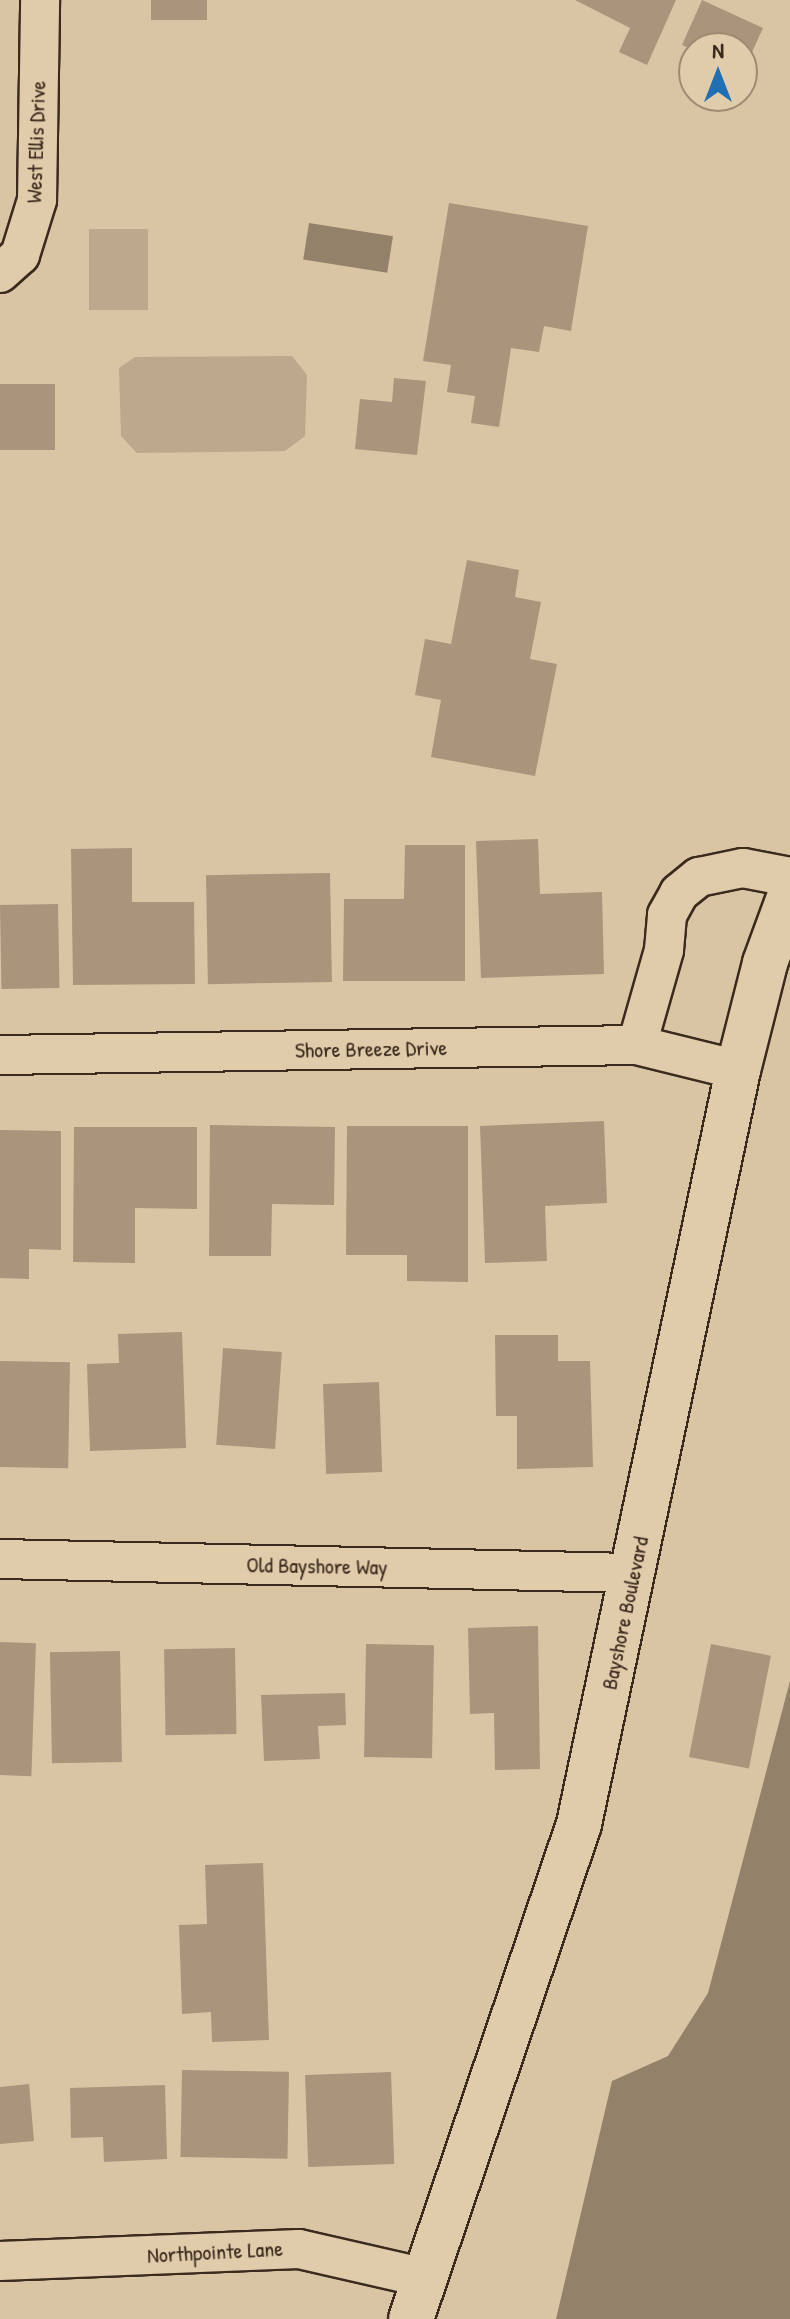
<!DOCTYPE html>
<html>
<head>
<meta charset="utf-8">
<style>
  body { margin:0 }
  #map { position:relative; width:790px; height:2319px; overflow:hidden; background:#d9c5a4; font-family:"Patrick Hand",sans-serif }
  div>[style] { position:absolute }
  .green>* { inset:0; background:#bca88c; transform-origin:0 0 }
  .water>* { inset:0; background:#94816a; transform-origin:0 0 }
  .building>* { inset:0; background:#a8957b; transform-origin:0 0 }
  .roads { filter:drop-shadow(2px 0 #3b2a1e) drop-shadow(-2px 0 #3b2a1e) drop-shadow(0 2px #3b2a1e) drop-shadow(0 -2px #3b2a1e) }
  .minor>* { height:38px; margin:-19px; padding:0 19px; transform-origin:19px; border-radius:19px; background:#e0cbaa }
  .tertiary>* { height:44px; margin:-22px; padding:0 22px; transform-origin:22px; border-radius:22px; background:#e0cbaa }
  span { translate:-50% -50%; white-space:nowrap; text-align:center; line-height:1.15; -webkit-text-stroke:6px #e0cbaa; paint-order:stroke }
  .street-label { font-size:22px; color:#3b2a1e }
  .north { position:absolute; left:678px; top:32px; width:80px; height:80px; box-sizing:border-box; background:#e0cbaa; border:2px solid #9e8b72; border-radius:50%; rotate:0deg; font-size:22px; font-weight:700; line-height:32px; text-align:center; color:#3b2a1e }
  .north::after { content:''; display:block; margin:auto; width:28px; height:36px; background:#1f6fb2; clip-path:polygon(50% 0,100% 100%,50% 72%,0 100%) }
</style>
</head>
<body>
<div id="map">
  <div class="green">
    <div style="left:89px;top:229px;width:59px;height:81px"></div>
    <div style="clip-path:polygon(292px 356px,307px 375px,305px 436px,285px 451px,137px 453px,121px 436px,119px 368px,135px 357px)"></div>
  </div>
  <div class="water">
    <div style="left:309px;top:223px;width:85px;height:37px;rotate:9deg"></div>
    <div style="clip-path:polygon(790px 1681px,790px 2319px,556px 2319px,612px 2081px,668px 2056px,708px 1993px)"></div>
  </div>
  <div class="building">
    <div style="left:151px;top:0;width:56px;height:20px"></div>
    <div style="clip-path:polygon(575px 0,676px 0,647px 65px,619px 52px,630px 28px)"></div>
    <div style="clip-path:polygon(702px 0,763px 28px,742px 74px,742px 48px,694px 51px,682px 45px)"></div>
    <div style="clip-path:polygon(449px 203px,588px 226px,571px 331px,544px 326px,539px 352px,511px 348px,499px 427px,471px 423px,475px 396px,447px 392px,451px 365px,423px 361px)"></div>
    <div style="clip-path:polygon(394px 378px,426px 381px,417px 455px,355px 449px,360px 399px,392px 402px)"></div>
    <div style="left:0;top:384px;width:55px;height:66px"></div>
    <div style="clip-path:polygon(467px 560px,519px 570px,515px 597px,541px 602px,530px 659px,557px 664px,535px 776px,431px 757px,441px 700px,415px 695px,425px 639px,451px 644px)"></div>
    <div style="clip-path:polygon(538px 839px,540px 894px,602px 892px,604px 974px,481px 978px,476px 841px)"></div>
    <div style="clip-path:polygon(405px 845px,465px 845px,465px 981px,343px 981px,344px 899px,404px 899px)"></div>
    <div style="clip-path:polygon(132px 848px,132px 902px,194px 902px,195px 984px,73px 985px,71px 849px)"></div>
    <div style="left:330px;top:873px;width:109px;height:124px;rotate:89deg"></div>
    <div style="left:58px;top:904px;width:84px;height:58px;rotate:89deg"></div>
    <div style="clip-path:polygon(604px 1121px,607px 1203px,545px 1206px,547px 1261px,485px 1263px,480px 1126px)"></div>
    <div style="clip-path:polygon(210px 1125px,335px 1127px,334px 1205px,272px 1204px,271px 1256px,209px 1256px)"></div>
    <div style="clip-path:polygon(347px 1126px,468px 1126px,468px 1282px,407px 1281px,407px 1255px,346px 1255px)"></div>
    <div style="clip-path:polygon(74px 1127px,197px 1127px,197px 1209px,135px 1208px,135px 1263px,73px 1262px)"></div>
    <div style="clip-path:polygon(0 1130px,61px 1131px,61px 1250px,29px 1249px,29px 1279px,0 1278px)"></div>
    <div style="clip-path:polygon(182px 1332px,186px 1448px,90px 1451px,87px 1364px,119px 1363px,118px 1334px)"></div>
    <div style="clip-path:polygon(495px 1335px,558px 1335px,558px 1361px,590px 1361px,593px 1467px,517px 1469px,517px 1416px,496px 1416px)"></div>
    <div style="left:223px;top:1348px;width:59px;height:97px;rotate:4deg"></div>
    <div style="left:0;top:1361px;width:70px;height:106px;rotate:1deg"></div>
    <div style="left:379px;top:1382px;width:90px;height:56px;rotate:88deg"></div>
    <div style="clip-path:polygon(538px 1626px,540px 1769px,495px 1770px,494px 1713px,470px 1714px,468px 1628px)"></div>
    <div style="left:0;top:1642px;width:36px;height:133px;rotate:2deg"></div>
    <div style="left:366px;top:1644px;width:68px;height:113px;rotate:1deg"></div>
    <div style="left:711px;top:1644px;width:61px;height:115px;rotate:11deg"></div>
    <div style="left:235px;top:1648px;width:86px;height:71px;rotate:89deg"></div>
    <div style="left:120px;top:1651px;width:111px;height:70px;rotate:89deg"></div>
    <div style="clip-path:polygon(345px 1693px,346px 1725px,318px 1726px,320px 1759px,264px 1761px,261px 1695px)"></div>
    <div style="clip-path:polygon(263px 1863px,269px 2040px,212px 2042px,211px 2012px,182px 2014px,179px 1925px,207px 1924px,205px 1865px)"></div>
    <div style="left:182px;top:2070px;width:107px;height:87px;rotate:1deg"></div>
    <div style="left:391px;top:2072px;width:92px;height:86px;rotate:88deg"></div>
    <div style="clip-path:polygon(29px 2084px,34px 2141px,0 2144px,0 2087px)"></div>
    <div style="clip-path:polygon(165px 2085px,167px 2159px,104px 2162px,103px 2137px,71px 2138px,70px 2088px)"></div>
  </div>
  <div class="roads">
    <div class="minor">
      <div style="left:0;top:273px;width:27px;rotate:-42deg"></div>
      <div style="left:20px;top:255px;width:58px;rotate:-72.8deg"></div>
      <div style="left:37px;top:200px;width:200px;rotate:-89.1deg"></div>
      <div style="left:637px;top:1045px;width:99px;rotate:-74.1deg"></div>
      <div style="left:664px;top:950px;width:35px;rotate:-85deg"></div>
      <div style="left:667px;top:915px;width:25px;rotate:-61deg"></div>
      <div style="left:679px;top:893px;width:26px;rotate:-39deg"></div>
      <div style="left:699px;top:877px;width:45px;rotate:-11.6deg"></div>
      <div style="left:743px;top:868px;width:48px;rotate:10.8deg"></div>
      <div style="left:0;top:1055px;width:637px;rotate:-0.9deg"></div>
      <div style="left:637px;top:1045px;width:104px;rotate:13.9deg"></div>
      <div style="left:0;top:1559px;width:634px;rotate:1.27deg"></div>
      <div style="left:0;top:2261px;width:299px;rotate:-2.3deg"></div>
      <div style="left:299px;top:2249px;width:130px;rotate:12.9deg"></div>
    </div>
    <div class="tertiary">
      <div style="left:411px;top:2319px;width:523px;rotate:-71.25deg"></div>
      <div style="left:579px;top:1824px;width:771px;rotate:-78.09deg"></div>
      <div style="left:738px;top:1070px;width:110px;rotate:-75.8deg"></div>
      <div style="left:765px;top:963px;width:72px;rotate:-69.8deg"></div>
    </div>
  </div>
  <div class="street-label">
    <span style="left:36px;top:142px;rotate:-88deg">West Ellis Drive</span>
    <span style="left:371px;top:1049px;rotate:-1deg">Shore Breeze Drive</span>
    <span style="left:317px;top:1566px;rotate:1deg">Old Bayshore Way</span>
    <span style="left:625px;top:1613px;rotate:-78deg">Bayshore Boulevard</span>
    <span style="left:215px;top:2252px;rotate:-3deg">Northpointe Lane</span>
  </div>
  <div class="north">N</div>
</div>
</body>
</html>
